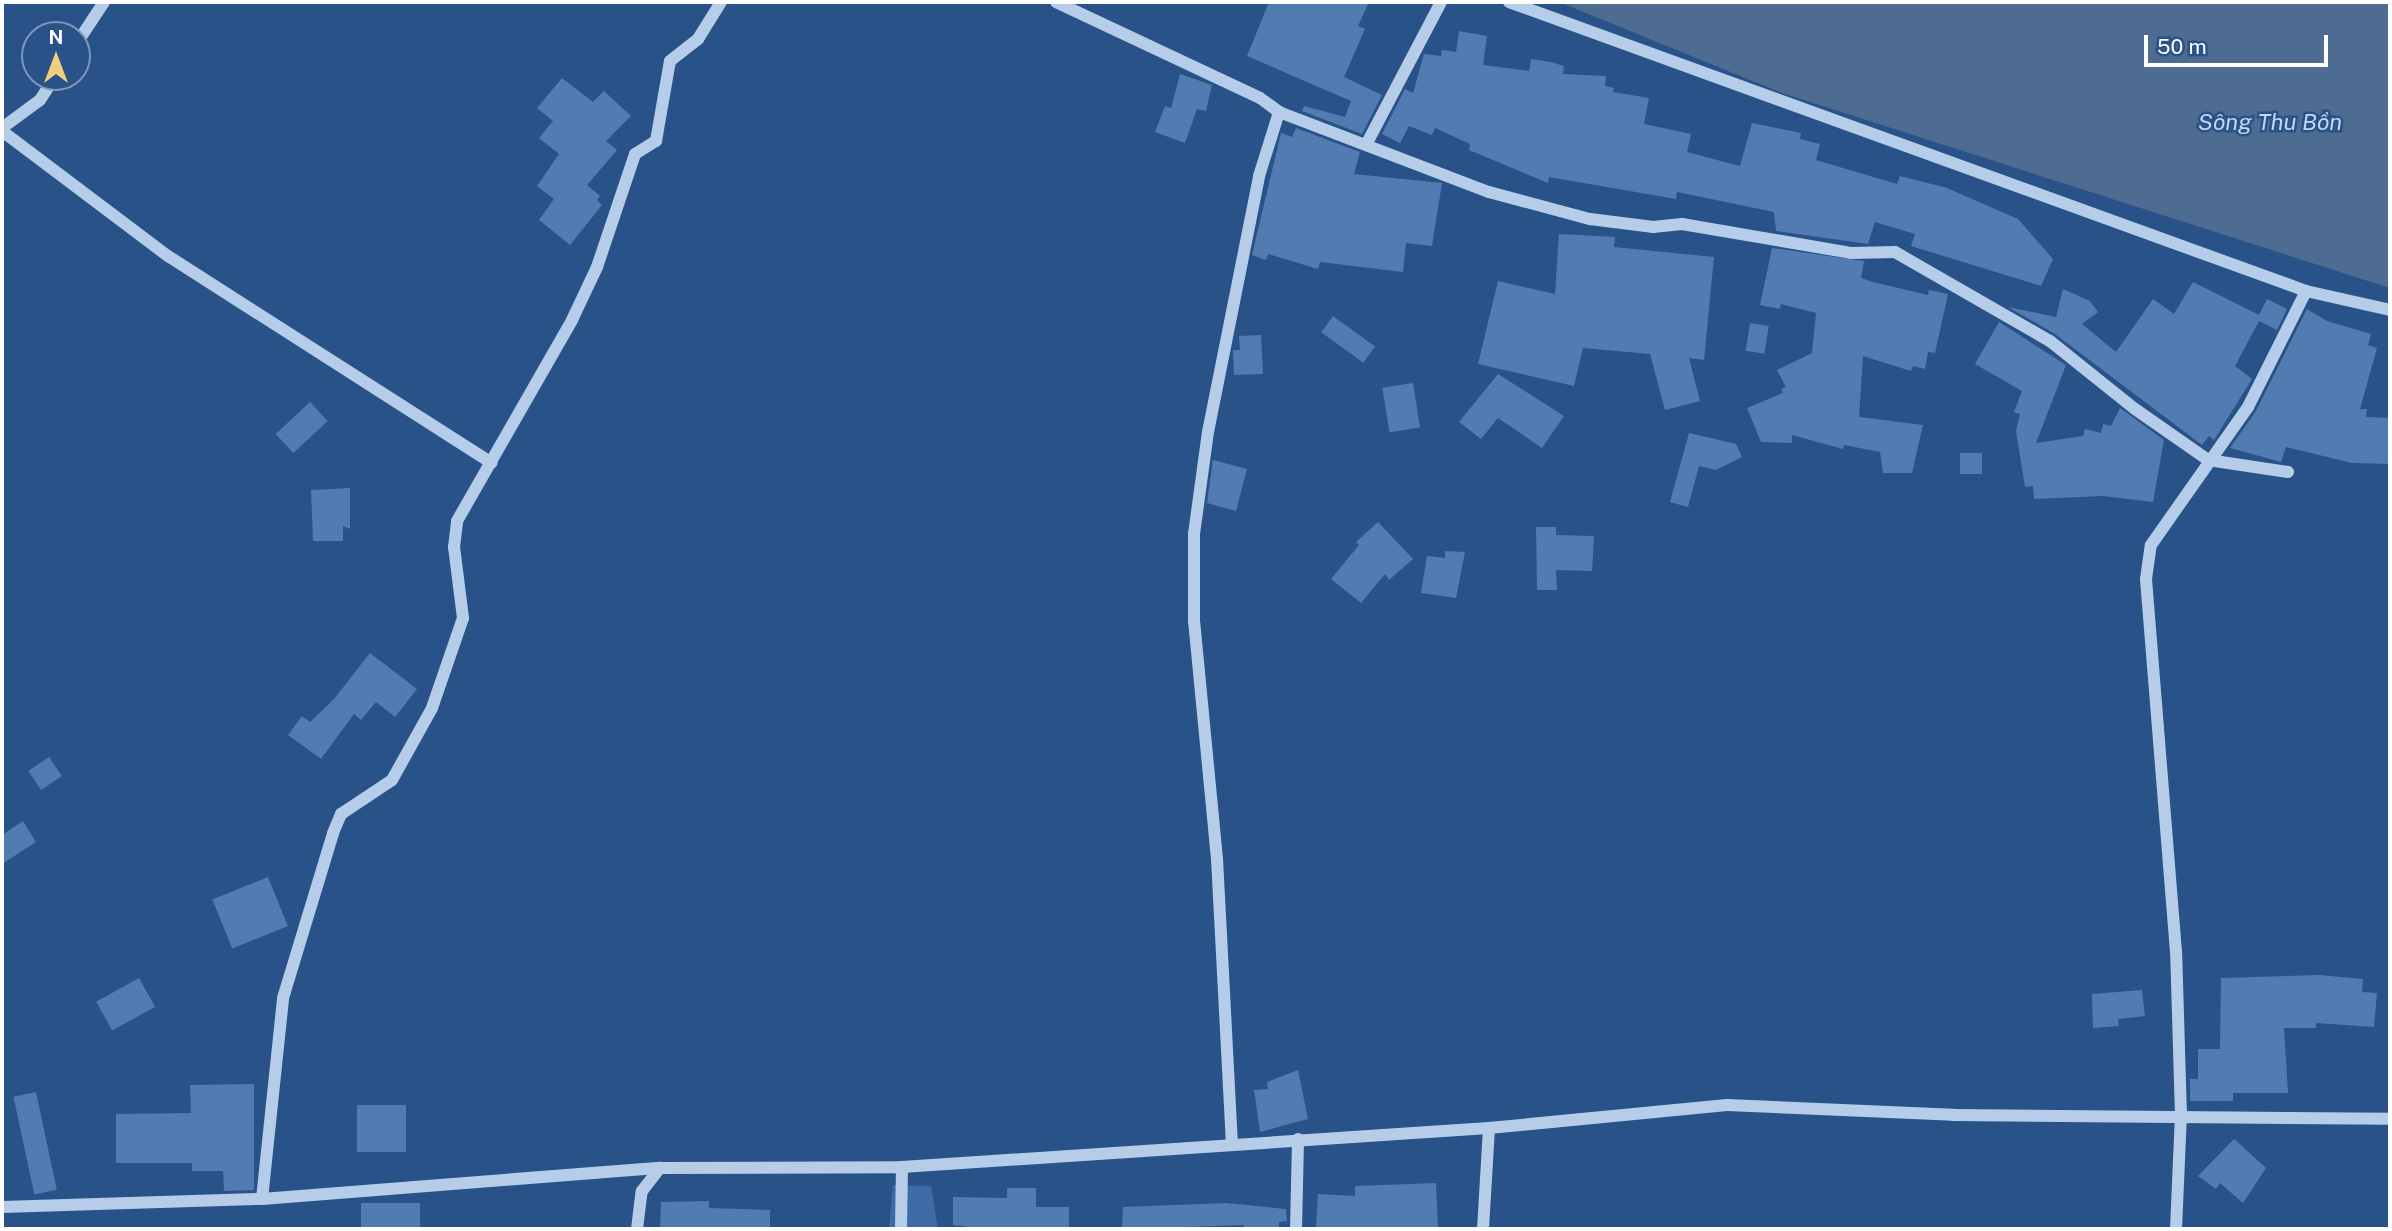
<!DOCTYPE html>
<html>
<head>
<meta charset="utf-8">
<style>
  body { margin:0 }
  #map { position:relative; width:2392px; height:1231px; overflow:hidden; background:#295289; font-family:"Public Sans",sans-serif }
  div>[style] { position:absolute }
  .green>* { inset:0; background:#3e6ba6 }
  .water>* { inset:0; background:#4e6b92 }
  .building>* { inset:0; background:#527bb1; transform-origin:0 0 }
  .minor>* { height:12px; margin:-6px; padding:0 6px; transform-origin:6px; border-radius:6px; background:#b6cde9 }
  span { translate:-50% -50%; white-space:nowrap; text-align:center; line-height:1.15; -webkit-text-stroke:5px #295289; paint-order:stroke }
  .water-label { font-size:23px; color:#c2d7f0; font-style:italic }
  .frame { position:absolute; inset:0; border:4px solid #fff; pointer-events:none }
  .north { position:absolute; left:21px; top:21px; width:70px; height:70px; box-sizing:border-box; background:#295289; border:2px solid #7f97b8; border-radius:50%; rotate:0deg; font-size:19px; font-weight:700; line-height:28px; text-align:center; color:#fff }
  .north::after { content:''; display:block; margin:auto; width:24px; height:32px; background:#f0d07d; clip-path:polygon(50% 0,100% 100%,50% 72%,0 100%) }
  .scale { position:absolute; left:2144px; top:35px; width:184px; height:32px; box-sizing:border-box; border:4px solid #fff; border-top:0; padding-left:9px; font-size:21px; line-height:24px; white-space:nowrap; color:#fff; -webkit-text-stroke:5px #295289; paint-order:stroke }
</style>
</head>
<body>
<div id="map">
  <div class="green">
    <div style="clip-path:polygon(893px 1185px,931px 1186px,938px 1229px,889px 1229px)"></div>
  </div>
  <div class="water">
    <div style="clip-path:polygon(1559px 2px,2390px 2px,2390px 288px,1782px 93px)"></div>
  </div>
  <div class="building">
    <div style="clip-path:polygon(1269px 2px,1369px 2px,1358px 26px,1365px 29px,1344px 77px,1382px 95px,1362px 134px,1302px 111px,1304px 106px,1345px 117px,1351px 101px,1247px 56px)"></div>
    <div style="clip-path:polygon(1459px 31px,1487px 36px,1483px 65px,1529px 71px,1531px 59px,1551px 62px,1564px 66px,1563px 74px,1606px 76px,1605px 86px,1614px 88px,1613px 92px,1649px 98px,1644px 124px,1691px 134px,1687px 152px,1740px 166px,1752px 123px,1801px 133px,1800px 139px,1820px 144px,1816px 160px,1897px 184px,1900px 176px,1947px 188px,2018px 219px,2053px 259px,2041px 286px,1911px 246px,1915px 234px,1875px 222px,1868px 244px,1776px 231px,1774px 212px,1677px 192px,1676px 199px,1549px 177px,1548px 183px,1469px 150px,1470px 144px,1435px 128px,1432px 135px,1409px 126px,1400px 143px,1382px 134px,1405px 89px,1413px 93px,1424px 54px,1441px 56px,1442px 50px,1456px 52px)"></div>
    <div style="clip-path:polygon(1180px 74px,1212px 85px,1206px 111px,1197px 109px,1185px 143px,1155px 132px,1165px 106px,1171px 108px)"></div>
    <div style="clip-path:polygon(562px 78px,593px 102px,604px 91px,631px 116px,606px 141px,617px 150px,587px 185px,600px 196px,597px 200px,602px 205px,570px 245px,539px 220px,554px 199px,537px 186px,559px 154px,539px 138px,553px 121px,537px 108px)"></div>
    <div style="clip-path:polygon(1296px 128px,1360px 152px,1354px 174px,1442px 183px,1432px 246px,1406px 243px,1403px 272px,1320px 262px,1318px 269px,1268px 254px,1266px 260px,1252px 255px,1281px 133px,1292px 137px)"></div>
    <div style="clip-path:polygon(1559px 234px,1615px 237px,1614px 247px,1714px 257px,1704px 360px,1689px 358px,1700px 401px,1665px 410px,1650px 354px,1583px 348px,1574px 386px,1478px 364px,1498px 281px,1555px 294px)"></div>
    <div style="clip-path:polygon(1772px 248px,1864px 261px,1861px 278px,1873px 282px,1928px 295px,1929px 290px,1948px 294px,1935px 353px,1928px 352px,1925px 369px,1913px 366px,1911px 371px,1863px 356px,1859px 417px,1923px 425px,1912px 473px,1883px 473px,1880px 452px,1844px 445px,1843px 449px,1792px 435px,1792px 443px,1761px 442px,1747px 408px,1783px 393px,1781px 389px,1786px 387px,1777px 370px,1812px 353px,1816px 313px,1781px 304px,1780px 309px,1760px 305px)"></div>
    <div style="clip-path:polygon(2193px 282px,2259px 315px,2267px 299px,2287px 309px,2277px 330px,2259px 321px,2235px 366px,2252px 379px,2214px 440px,2209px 436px,2202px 445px,2055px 334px,2008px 307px,2056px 317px,2063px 289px,2090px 301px,2098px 312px,2082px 324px,2116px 352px,2153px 299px,2174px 314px)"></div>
    <div style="clip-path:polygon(2307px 309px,2327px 321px,2371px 334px,2368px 345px,2377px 348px,2360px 409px,2367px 409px,2366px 417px,2390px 418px,2390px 464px,2352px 463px,2286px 447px,2281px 462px,2230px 448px,2256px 411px)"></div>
    <div style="left:1333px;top:316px;width:52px;height:20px;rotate:36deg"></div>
    <div style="clip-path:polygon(1999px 322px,2066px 365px,2036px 443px,2083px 436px,2085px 429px,2101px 433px,2103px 424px,2111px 426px,2120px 408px,2164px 440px,2153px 502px,2103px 496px,2034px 499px,2033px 486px,2025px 487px,2016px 431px,2020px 414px,2014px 412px,2022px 391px,1975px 364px)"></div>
    <div style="left:1750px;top:323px;width:19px;height:28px;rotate:9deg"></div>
    <div style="clip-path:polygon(1261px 335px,1263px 374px,1234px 375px,1233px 350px,1240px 350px,1239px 336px)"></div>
    <div style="clip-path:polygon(1498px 374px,1564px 416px,1542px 448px,1498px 418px,1481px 439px,1459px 422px)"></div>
    <div style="left:1413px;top:383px;width:45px;height:31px;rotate:81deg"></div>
    <div style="left:310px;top:402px;width:26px;height:47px;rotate:47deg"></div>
    <div style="clip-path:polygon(1689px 433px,1736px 444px,1742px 457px,1716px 470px,1699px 466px,1688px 507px,1670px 502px)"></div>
    <div style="left:1960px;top:453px;width:22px;height:21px"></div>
    <div style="clip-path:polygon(1213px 460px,1247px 469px,1236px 511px,1207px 503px)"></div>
    <div style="clip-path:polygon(350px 488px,350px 529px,343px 526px,343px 541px,313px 541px,311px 490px)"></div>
    <div style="clip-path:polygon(1378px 522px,1413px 559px,1389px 580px,1385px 574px,1361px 603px,1331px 579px,1359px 545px,1356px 542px)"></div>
    <div style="clip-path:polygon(1536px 527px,1556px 527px,1556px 535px,1594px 536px,1592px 571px,1556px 570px,1557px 590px,1537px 590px)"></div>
    <div style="clip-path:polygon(1445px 551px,1465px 552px,1456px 598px,1421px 593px,1427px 556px,1445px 558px)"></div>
    <div style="clip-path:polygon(370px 653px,417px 689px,395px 717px,376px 702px,361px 720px,354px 714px,321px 759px,288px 735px,302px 716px,310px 722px,334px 699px)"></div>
    <div style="left:49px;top:757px;width:23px;height:25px;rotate:56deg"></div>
    <div style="clip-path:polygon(23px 821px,36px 842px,2px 864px,2px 835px)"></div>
    <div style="left:268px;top:877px;width:53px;height:60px;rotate:68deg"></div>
    <div style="clip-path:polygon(2319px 975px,2363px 979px,2362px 992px,2377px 993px,2374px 1027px,2316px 1023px,2316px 1028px,2284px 1028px,2288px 1093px,2233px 1093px,2233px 1101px,2190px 1101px,2190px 1079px,2198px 1079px,2198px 1049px,2220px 1049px,2221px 978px)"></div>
    <div style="left:139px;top:978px;width:33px;height:49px;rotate:61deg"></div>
    <div style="clip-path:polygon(2142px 990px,2145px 1016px,2118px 1019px,2119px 1026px,2093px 1028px,2092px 994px)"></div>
    <div style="clip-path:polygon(1298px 1070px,1308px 1119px,1260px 1132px,1254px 1090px,1268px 1089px,1267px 1082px)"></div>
    <div style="clip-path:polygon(254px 1084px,254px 1190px,224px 1191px,223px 1171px,192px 1171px,192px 1163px,116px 1163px,116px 1114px,191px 1113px,190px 1085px)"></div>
    <div style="left:36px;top:1092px;width:100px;height:23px;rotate:78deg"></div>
    <div style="left:357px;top:1105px;width:49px;height:47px"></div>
    <div style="clip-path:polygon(2234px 1139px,2266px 1168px,2243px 1203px,2220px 1183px,2216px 1189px,2198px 1176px)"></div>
    <div style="clip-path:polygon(1436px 1183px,1438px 1229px,1316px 1229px,1318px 1194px,1355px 1196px,1355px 1186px)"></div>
    <div style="clip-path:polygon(1007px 1188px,1036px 1188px,1036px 1207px,1069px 1207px,1069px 1227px,988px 1229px,953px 1225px,953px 1197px,1007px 1198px)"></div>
    <div style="clip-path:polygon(709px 1201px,709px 1208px,770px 1210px,770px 1229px,660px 1229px,661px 1202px)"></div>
    <div style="left:420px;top:1203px;width:26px;height:59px;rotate:90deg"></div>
    <div style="clip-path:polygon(1226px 1203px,1286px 1209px,1287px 1221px,1279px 1222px,1279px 1229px,1244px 1229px,1244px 1225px,1122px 1229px,1123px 1207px)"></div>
  </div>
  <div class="minor">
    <div style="left:1056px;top:2px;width:225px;rotate:25.2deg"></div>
    <div style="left:1260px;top:98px;width:24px;rotate:36deg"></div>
    <div style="left:1279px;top:112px;width:225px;rotate:20.9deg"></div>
    <div style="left:1489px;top:192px;width:105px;rotate:15deg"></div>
    <div style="left:1590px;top:219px;width:64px;rotate:7.2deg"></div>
    <div style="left:1653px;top:227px;width:29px;rotate:-6deg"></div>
    <div style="left:1682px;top:224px;width:171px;rotate:9.7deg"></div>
    <div style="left:1851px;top:253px;width:44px;rotate:-1.3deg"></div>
    <div style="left:1895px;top:252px;width:179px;rotate:29.9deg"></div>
    <div style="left:2050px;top:341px;width:109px;rotate:38.7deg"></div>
    <div style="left:2135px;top:409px;width:89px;rotate:34.9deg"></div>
    <div style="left:2208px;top:460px;width:81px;rotate:8.5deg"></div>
    <div style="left:1509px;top:2px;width:848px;rotate:19.93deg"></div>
    <div style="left:2306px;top:291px;width:86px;rotate:12.7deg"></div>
    <div style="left:77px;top:43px;width:49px;rotate:-56.6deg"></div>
    <div style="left:2px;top:128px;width:47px;rotate:-36.4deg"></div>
    <div style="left:40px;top:100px;width:27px;rotate:-57deg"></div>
    <div style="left:2px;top:131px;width:208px;rotate:37deg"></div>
    <div style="left:168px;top:256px;width:384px;rotate:32.6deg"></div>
    <div style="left:1367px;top:143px;width:159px;rotate:-62.3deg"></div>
    <div style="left:1232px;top:1145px;width:286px;rotate:-93deg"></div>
    <div style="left:1217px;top:859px;width:238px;rotate:-95.5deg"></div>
    <div style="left:1194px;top:622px;width:88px;rotate:-90deg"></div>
    <div style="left:1194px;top:534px;width:103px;rotate:-82.2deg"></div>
    <div style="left:1208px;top:432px;width:261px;rotate:-78.7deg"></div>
    <div style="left:1259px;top:176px;width:67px;rotate:-72.6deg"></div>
    <div style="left:262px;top:1199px;width:202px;rotate:-84deg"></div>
    <div style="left:283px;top:998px;width:172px;rotate:-73.1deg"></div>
    <div style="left:333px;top:833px;width:21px;rotate:-67deg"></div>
    <div style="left:341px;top:814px;width:61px;rotate:-33.7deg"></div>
    <div style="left:392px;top:780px;width:82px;rotate:-60.9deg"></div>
    <div style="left:432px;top:708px;width:95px;rotate:-71deg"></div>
    <div style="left:463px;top:618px;width:72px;rotate:-97.2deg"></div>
    <div style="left:454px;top:547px;width:26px;rotate:-83deg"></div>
    <div style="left:457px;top:521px;width:232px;rotate:-60.2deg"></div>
    <div style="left:572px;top:320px;width:59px;rotate:-64.7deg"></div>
    <div style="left:597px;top:267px;width:119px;rotate:-71.4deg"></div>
    <div style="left:635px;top:154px;width:25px;rotate:-32deg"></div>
    <div style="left:656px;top:141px;width:81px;rotate:-80.1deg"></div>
    <div style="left:670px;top:61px;width:36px;rotate:-38deg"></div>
    <div style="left:698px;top:39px;width:44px;rotate:-58.1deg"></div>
    <div style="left:2px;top:1207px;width:260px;rotate:-1.8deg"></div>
    <div style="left:262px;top:1199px;width:399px;rotate:-4.5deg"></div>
    <div style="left:660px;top:1168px;width:242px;rotate:-0.2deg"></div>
    <div style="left:902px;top:1167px;width:588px;rotate:-3.8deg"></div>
    <div style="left:1489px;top:1128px;width:239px;rotate:-5.5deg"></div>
    <div style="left:1727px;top:1105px;width:226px;rotate:2.5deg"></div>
    <div style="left:1953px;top:1115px;width:437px;rotate:0.5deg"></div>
    <div style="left:637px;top:1229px;width:38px;rotate:-83deg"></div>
    <div style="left:642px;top:1191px;width:29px;rotate:-52deg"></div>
    <div style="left:901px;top:1229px;width:62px;rotate:-89.1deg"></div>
    <div style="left:1296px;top:1229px;width:90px;rotate:-88.7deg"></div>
    <div style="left:1483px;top:1229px;width:101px;rotate:-86.6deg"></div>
    <div style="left:2176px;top:1229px;width:113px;rotate:-87.5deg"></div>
    <div style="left:2181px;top:1116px;width:164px;rotate:-91.7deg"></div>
    <div style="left:2176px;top:952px;width:374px;rotate:-94.6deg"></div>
    <div style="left:2146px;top:579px;width:34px;rotate:-82deg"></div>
    <div style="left:2151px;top:545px;width:169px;rotate:-54.9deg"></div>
    <div style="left:2248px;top:407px;width:130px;rotate:-63.4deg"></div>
  </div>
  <div class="water-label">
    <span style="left:2270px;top:122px">Sông Thu Bồn</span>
  </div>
  <div class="frame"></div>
  <div class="north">N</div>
  <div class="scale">50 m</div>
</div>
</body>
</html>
